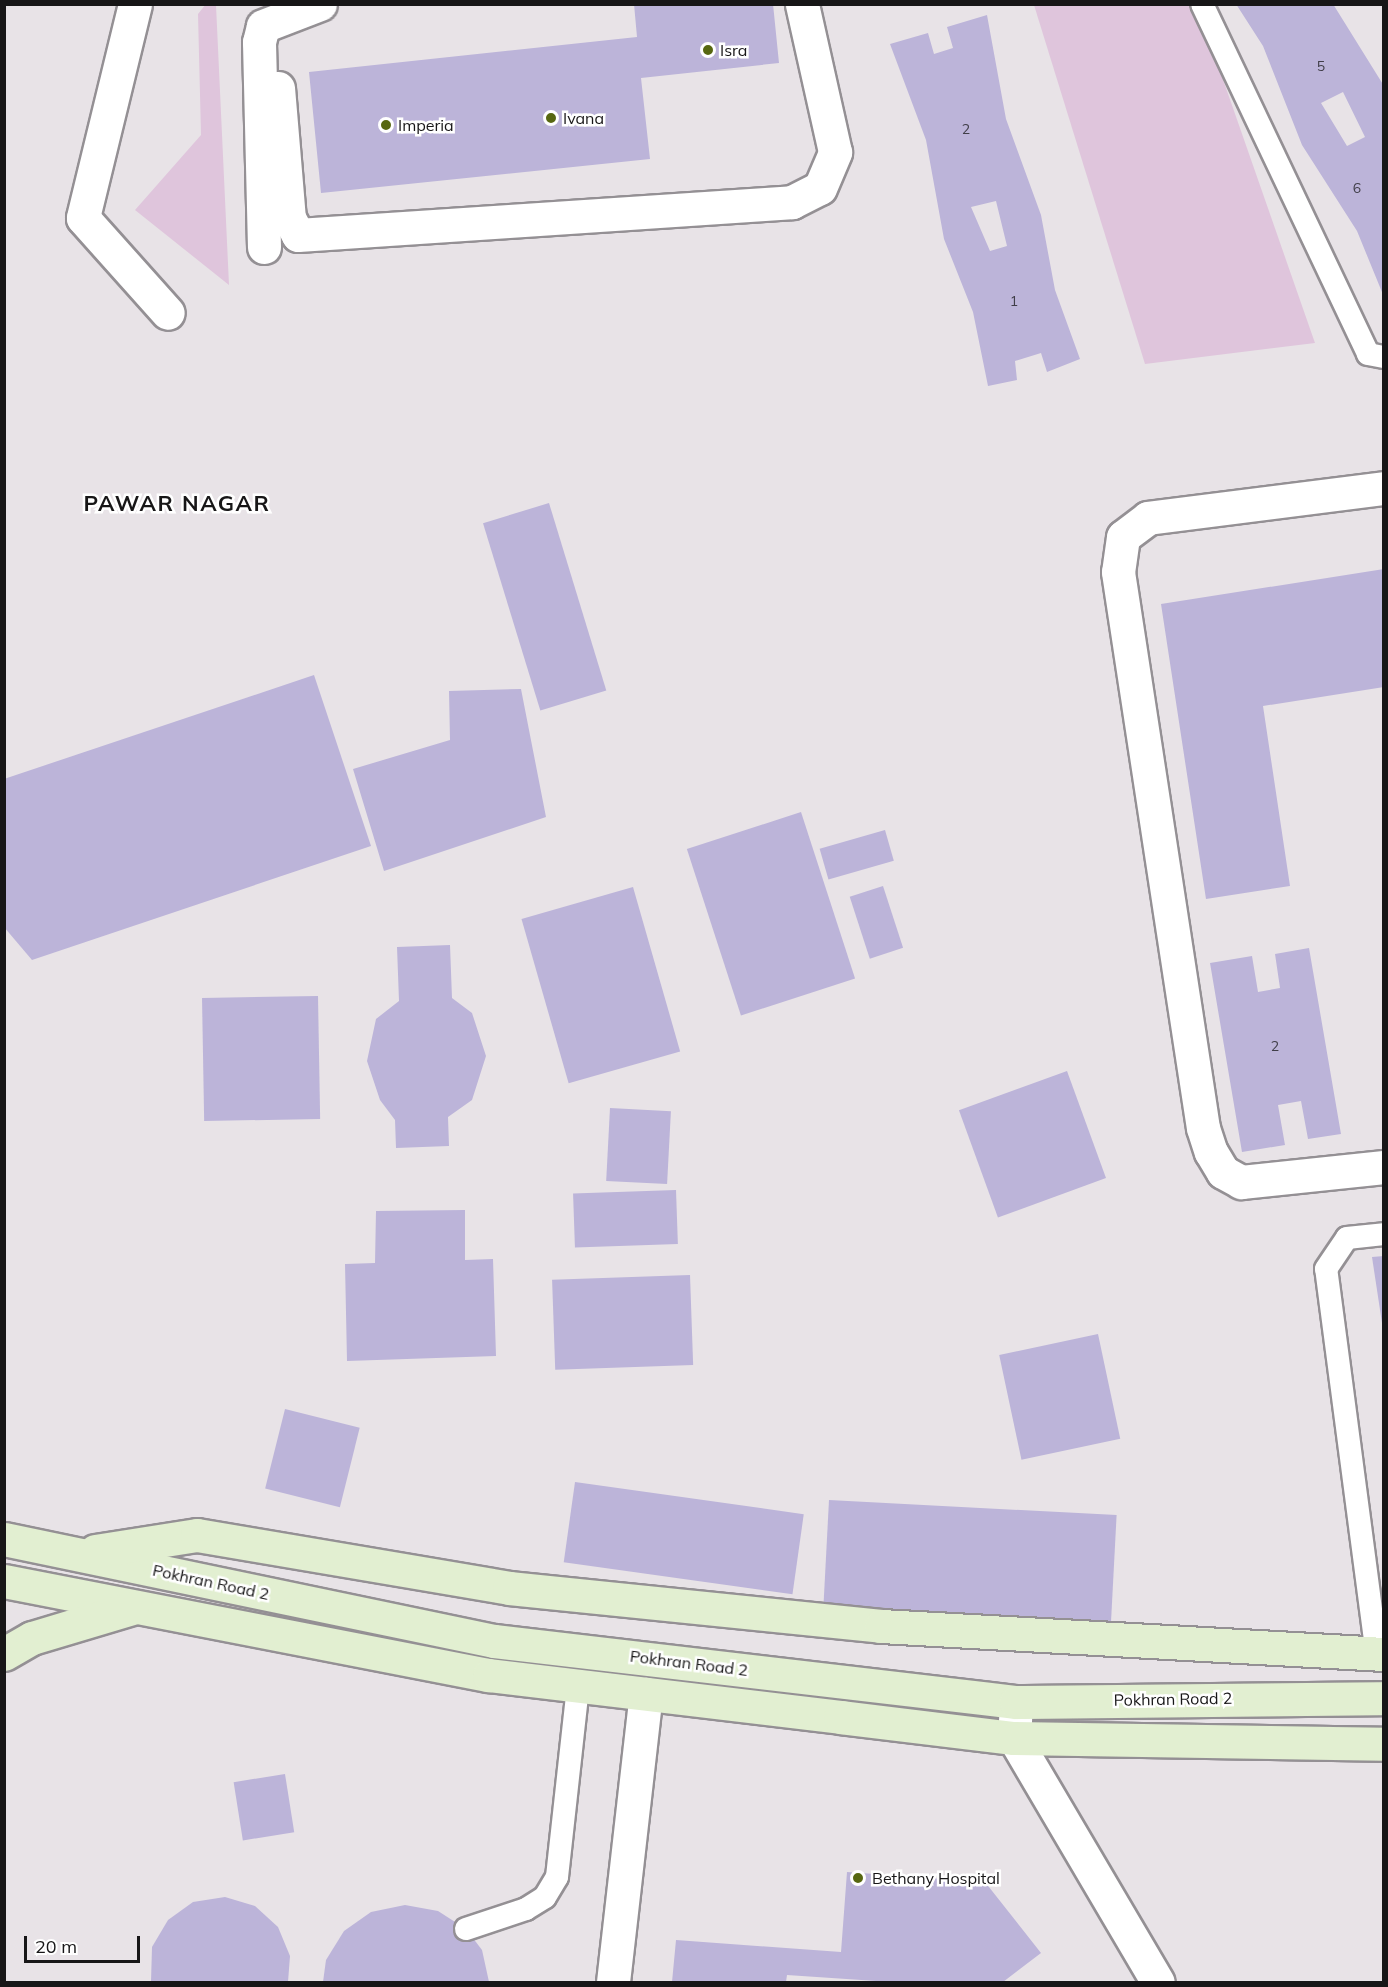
<!DOCTYPE html>
<html>
<head>
<meta charset="utf-8">
<style>
  body { margin:0 }
  #map { position:relative; width:1388px; height:1987px; overflow:hidden; background:#e8e3e7; font-family:Mulish,sans-serif }
  div>[style] { position:absolute }
  .green>* { inset:0; background:#dfc5dc }
  .building>* { inset:0; background:#bcb4d9; transform-origin:0 0 }
  .roads { filter:drop-shadow(2px 0 #949094) drop-shadow(-2px 0 #949094) drop-shadow(0 2px #949094) drop-shadow(0 -2px #949094) }
  .lane>* { height:22px; margin:-11px; padding:0 11px; transform-origin:11px; border-radius:11px; background:#fff }
  .street>* { height:33px; margin:-16.5px; padding:0 16.5px; transform-origin:16.5px; border-radius:16.5px; background:#fff }
  .secondary>* { height:33px; margin:-16.5px; padding:0 16.5px; transform-origin:16.5px; border-radius:16.5px; background:#e2efd1 }
  .dots>* { width:16px; height:16px; translate:-50% -50%; box-sizing:border-box; border:3px solid #fff; border-radius:50% }
  span { translate:-50% -50%; white-space:nowrap; text-align:center; line-height:1.15; -webkit-text-stroke:5px #fff; paint-order:stroke }
  .number-label { font-size:14px; color:#403e48 }
  .number-label span { -webkit-text-stroke-width:0 }
  .poi-label { font-size:16px; color:#171617 }
  .left { translate:0 -50%; text-align:left }
  .street-label { font-size:16px; color:#171617 }
  .district-label { font-size:22px; color:#171617; font-weight:700; letter-spacing:1.5px }
  .frame { position:absolute; inset:0; border:6px solid #171617; pointer-events:none }
  .scale { position:absolute; left:24px; top:1936px; width:116px; height:27px; box-sizing:border-box; border:3px solid #171617; border-top:0; padding-left:8px; font-size:18px; line-height:21px; white-space:nowrap; color:#171617; -webkit-text-stroke:4px #fff; paint-order:stroke }
</style>
</head>
<body>
<div id="map">
  <div class="green">
    <div style="clip-path:polygon(206px 4px,216px 5px,229px 285px,135px 210px,201px 135px,198px 14px)"></div>
    <div style="clip-path:polygon(1034px 5px,1197px 5px,1315px 343px,1145px 364px)"></div>
  </div>
  <div class="building">
    <div style="clip-path:polygon(634px 4px,773px 4px,779px 63px,641px 78px,650px 159px,321px 193px,309px 72px,637px 37px)"></div>
    <div style="clip-path:polygon(evenodd,1236px 4px,1333px 4px,1384px 86px,1384px 297px,1357px 231px,1302px 145px,1263px 46px,1236px 4px,1343px 92px,1365px 137px,1347px 146px,1321px 103px,1343px 92px)"></div>
    <div style="clip-path:polygon(evenodd,987px 15px,1006px 119px,1041px 215px,1055px 290px,1080px 359px,1047px 372px,1041px 353px,1015px 361px,1017px 380px,988px 386px,973px 312px,944px 239px,926px 140px,890px 44px,928px 33px,934px 54px,953px 48px,947px 27px,987px 15px,996px 201px,1007px 246px,990px 251px,971px 207px,996px 201px)"></div>
    <div style="left:549px;top:503px;width:196px;height:69px;rotate:73deg"></div>
    <div style="clip-path:polygon(1384px 569px,1384px 687px,1263px 706px,1290px 886px,1206px 899px,1161px 604px)"></div>
    <div style="clip-path:polygon(314px 675px,371px 846px,32px 960px,4px 927px,4px 779px)"></div>
    <div style="clip-path:polygon(521px 689px,546px 817px,384px 871px,353px 769px,450px 740px,449px 691px)"></div>
    <div style="left:801px;top:812px;width:175px;height:120px;rotate:72deg"></div>
    <div style="left:885px;top:830px;width:32px;height:68px;rotate:74deg"></div>
    <div style="left:883px;top:886px;width:65px;height:35px;rotate:72deg"></div>
    <div style="left:633px;top:887px;width:171px;height:116px;rotate:74deg"></div>
    <div style="clip-path:polygon(450px 945px,452px 998px,472px 1013px,486px 1056px,472px 1100px,448px 1117px,449px 1146px,396px 1148px,395px 1120px,380px 1100px,367px 1061px,376px 1019px,399px 1001px,397px 947px)"></div>
    <div style="clip-path:polygon(1309px 948px,1341px 1134px,1308px 1139px,1301px 1101px,1278px 1105px,1285px 1145px,1242px 1152px,1210px 963px,1252px 956px,1258px 992px,1280px 988px,1275px 954px)"></div>
    <div style="left:318px;top:996px;width:123px;height:116px;rotate:89deg"></div>
    <div style="left:1067px;top:1071px;width:114px;height:115px;rotate:70deg"></div>
    <div style="left:610px;top:1108px;width:61px;height:73px;rotate:3deg"></div>
    <div style="left:676px;top:1190px;width:54px;height:103px;rotate:88deg"></div>
    <div style="clip-path:polygon(465px 1210px,465px 1260px,493px 1259px,496px 1356px,347px 1361px,345px 1264px,375px 1263px,376px 1211px)"></div>
    <div style="clip-path:polygon(1384px 1256px,1384px 1322px,1382px 1323px,1372px 1257px)"></div>
    <div style="left:690px;top:1275px;width:90px;height:138px;rotate:88deg"></div>
    <div style="left:1098px;top:1334px;width:107px;height:101px;rotate:78deg"></div>
    <div style="left:285px;top:1409px;width:77px;height:82px;rotate:14deg"></div>
    <div style="left:575px;top:1482px;width:231px;height:81px;rotate:8deg"></div>
    <div style="left:829px;top:1500px;width:288px;height:107px;rotate:3deg"></div>
    <div style="left:285px;top:1774px;width:59px;height:52px;rotate:81deg"></div>
    <div style="clip-path:polygon(847px 1872px,985px 1882px,1041px 1953px,1003px 1982px,891px 1982px,787px 1975px,786px 1982px,672px 1982px,676px 1940px,841px 1952px)"></div>
    <div style="clip-path:polygon(225px 1897px,255px 1906px,278px 1927px,290px 1956px,288px 1982px,151px 1982px,152px 1947px,168px 1920px,193px 1902px)"></div>
    <div style="clip-path:polygon(405px 1905px,438px 1911px,466px 1929px,482px 1950px,489px 1982px,323px 1982px,326px 1960px,344px 1931px,371px 1912px)"></div>
  </div>
  <div class="roads">
    <div class="lane">
      <div style="left:1202px;top:4px;width:387px;rotate:64.6deg"></div>
      <div style="left:1368px;top:354px;width:16px;rotate:11deg"></div>
      <div style="left:1377px;top:1655px;width:389px;rotate:-97.5deg"></div>
      <div style="left:1326px;top:1269px;width:37px;rotate:-56deg"></div>
      <div style="left:1347px;top:1238px;width:37px;rotate:-6deg"></div>
      <div style="left:466px;top:1929px;width:63px;rotate:-18.4deg"></div>
      <div style="left:526px;top:1909px;width:22px;rotate:-32deg"></div>
      <div style="left:545px;top:1897px;width:23px;rotate:-59deg"></div>
      <div style="left:557px;top:1877px;width:192px;rotate:-83.7deg"></div>
    </div>
    <div class="street">
      <div style="left:135px;top:4px;width:220px;rotate:103.7deg"></div>
      <div style="left:83px;top:218px;width:127px;rotate:48.2deg"></div>
      <div style="left:278px;top:88px;width:130px;rotate:85.2deg"></div>
      <div style="left:289px;top:218px;width:19px;rotate:62deg"></div>
      <div style="left:298px;top:235px;width:495px;rotate:-3.8deg"></div>
      <div style="left:792px;top:202px;width:31px;rotate:-27deg"></div>
      <div style="left:820px;top:188px;width:39px;rotate:-67deg"></div>
      <div style="left:835px;top:152px;width:152px;rotate:-102.6deg"></div>
      <div style="left:264px;top:247px;width:205px;rotate:-91.4deg"></div>
      <div style="left:259px;top:42px;width:16px;rotate:-76deg"></div>
      <div style="left:263px;top:26px;width:61px;rotate:-21.1deg"></div>
      <div style="left:1384px;top:488px;width:238px;rotate:172.8deg"></div>
      <div style="left:1148px;top:518px;width:31px;rotate:143deg"></div>
      <div style="left:1123px;top:537px;width:35px;rotate:98deg"></div>
      <div style="left:1118px;top:572px;width:562px;rotate:81.31deg"></div>
      <div style="left:1203px;top:1128px;width:25px;rotate:72deg"></div>
      <div style="left:1211px;top:1152px;width:23px;rotate:59deg"></div>
      <div style="left:1223px;top:1172px;width:21px;rotate:29deg"></div>
      <div style="left:1241px;top:1182px;width:144px;rotate:-6deg"></div>
      <div style="left:1016px;top:1702px;width:36px;rotate:93deg"></div>
      <div style="left:1014px;top:1738px;width:283px;rotate:59.5deg"></div>
      <div style="left:613px;top:1982px;width:290px;rotate:-83.5deg"></div>
    </div>
    <div class="secondary">
      <div style="left:4px;top:1539px;width:501px;rotate:11.76deg"></div>
      <div style="left:494px;top:1641px;width:526px;rotate:6.67deg"></div>
      <div style="left:1016px;top:1702px;width:368px;rotate:-0.6deg"></div>
      <div style="left:95px;top:1551px;width:103px;rotate:-8.9deg"></div>
      <div style="left:197px;top:1535px;width:316px;rotate:9.6deg"></div>
      <div style="left:509px;top:1588px;width:374px;rotate:5.8deg"></div>
      <div style="left:881px;top:1626px;width:504px;rotate:3.19deg"></div>
      <div style="left:4px;top:1581px;width:494px;rotate:11deg"></div>
      <div style="left:489px;top:1675px;width:354px;rotate:6.8deg"></div>
      <div style="left:840px;top:1717px;width:175px;rotate:6.9deg"></div>
      <div style="left:1014px;top:1738px;width:370px;rotate:0.9deg"></div>
      <div style="left:4px;top:1654px;width:32px;rotate:-30deg"></div>
      <div style="left:32px;top:1638px;width:104px;rotate:-16.7deg"></div>
    </div>
  </div>
  <div class="dots">
    <div style="left:708px;top:50px;background:#576711"></div>
    <div style="left:551px;top:118px;background:#576711"></div>
    <div style="left:386px;top:125px;background:#576711"></div>
    <div style="left:858px;top:1878px;background:#576711"></div>
  </div>
  <div class="number-label">
    <span style="left:1321px;top:66px">5</span>
    <span style="left:966px;top:129px">2</span>
    <span style="left:1357px;top:188px">6</span>
    <span style="left:1014px;top:301px">1</span>
    <span style="left:1275px;top:1046px">2</span>
  </div>
  <div class="poi-label">
    <span class="left" style="left:720px;top:50px">Isra</span>
    <span class="left" style="left:563px;top:118px">Ivana</span>
    <span class="left" style="left:398px;top:125px">Imperia</span>
    <span class="left" style="left:872px;top:1878px">Bethany Hospital</span>
  </div>
  <div class="street-label">
    <span style="left:211px;top:1582px;rotate:12deg">Pokhran Road 2</span>
    <span style="left:689px;top:1663px;rotate:7deg">Pokhran Road 2</span>
    <span style="left:1173px;top:1699px;rotate:-1deg">Pokhran Road 2</span>
  </div>
  <div class="district-label">
    <span style="left:177px;top:504px">PAWAR NAGAR</span>
  </div>
  <div class="frame"></div>
  <div class="scale">20 m</div>
</div>
</body>
</html>
